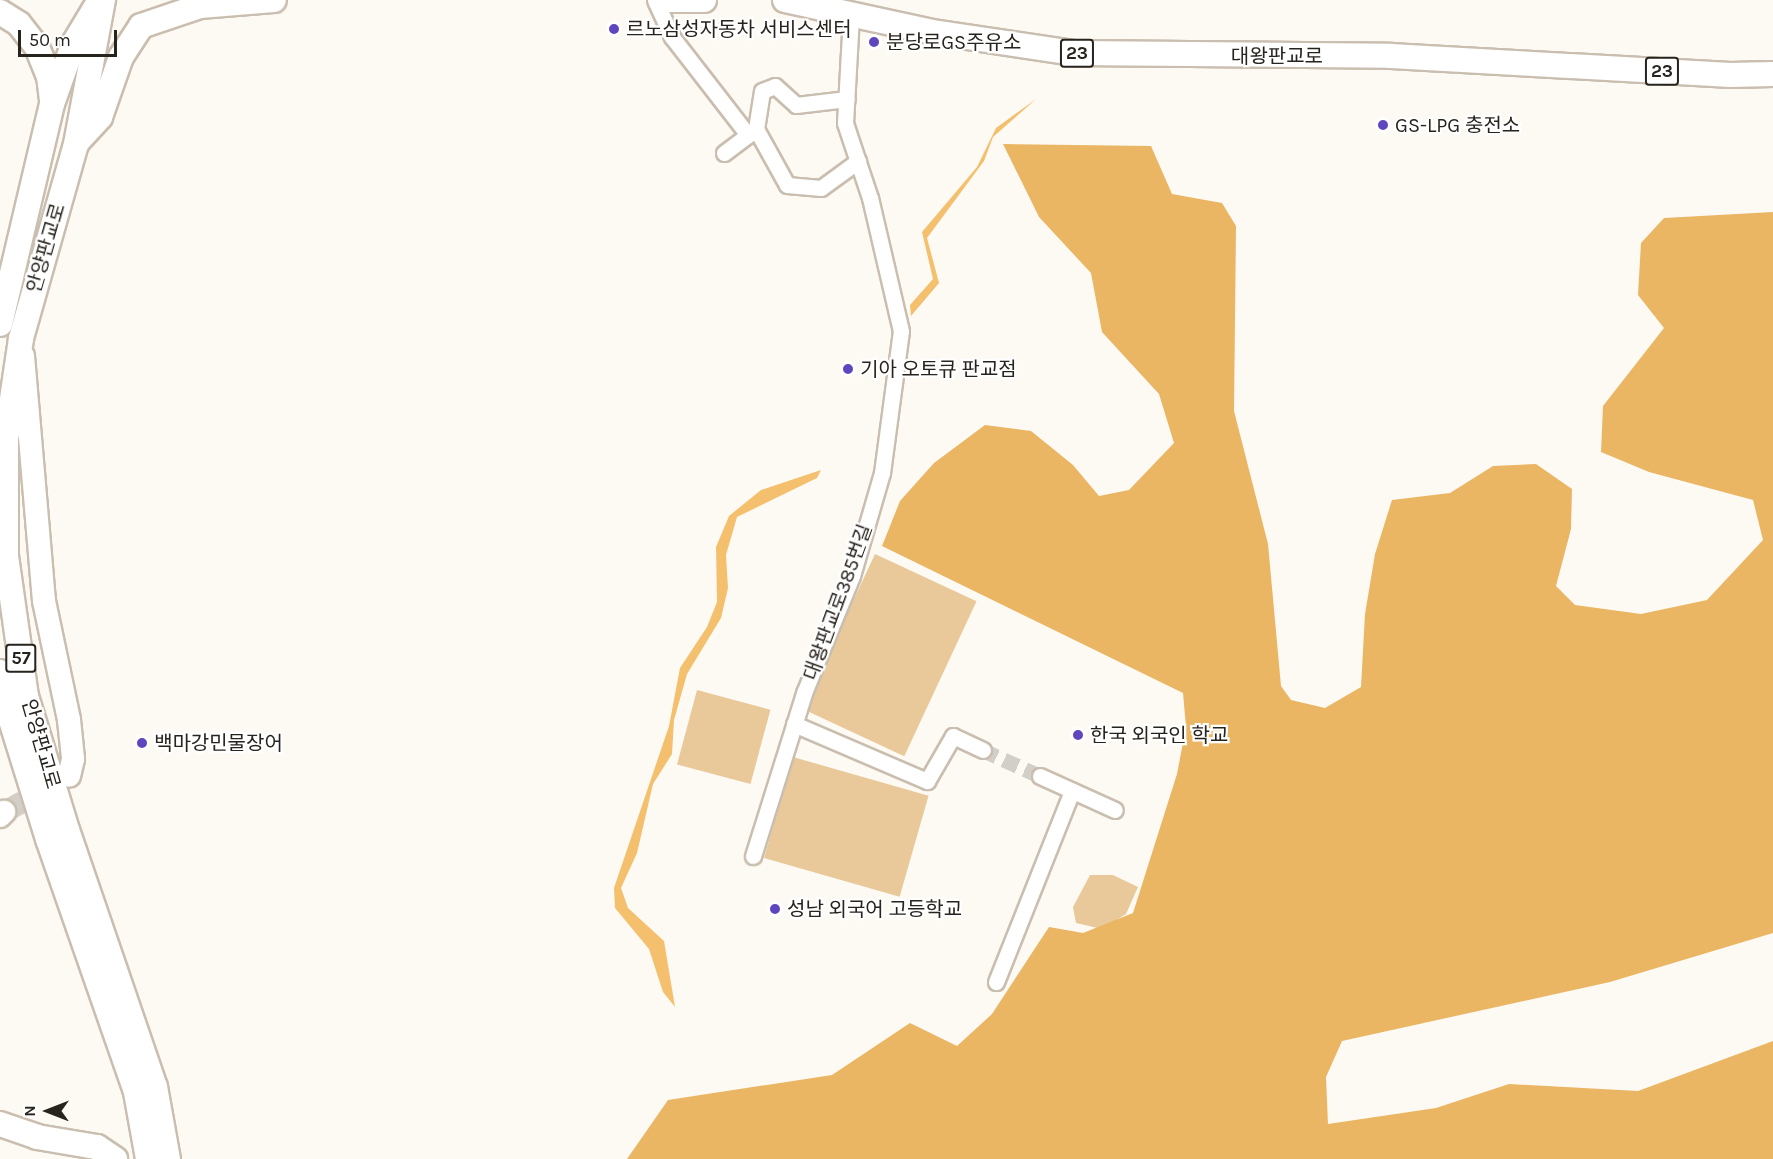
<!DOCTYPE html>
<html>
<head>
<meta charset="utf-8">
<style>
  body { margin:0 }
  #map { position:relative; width:1773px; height:1159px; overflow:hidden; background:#fdf9f3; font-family:Karla,"Noto Sans KR",sans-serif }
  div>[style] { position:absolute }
  .green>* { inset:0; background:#e9c999; transform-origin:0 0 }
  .forest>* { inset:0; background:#eab663 }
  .water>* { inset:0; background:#f4c06d }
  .street-tunnel>* { height:15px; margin-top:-7.5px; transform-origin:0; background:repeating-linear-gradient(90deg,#d2cec8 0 15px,transparent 0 23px) }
  .secondary-tunnel>* { height:22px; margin-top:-11px; transform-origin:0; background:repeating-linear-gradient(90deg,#d2cec8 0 22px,transparent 0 33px) }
  .roads { filter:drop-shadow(2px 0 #c9beaf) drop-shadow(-2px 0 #c9beaf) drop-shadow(0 2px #c9beaf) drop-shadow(0 -2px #c9beaf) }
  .street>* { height:15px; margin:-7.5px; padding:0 7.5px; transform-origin:7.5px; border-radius:7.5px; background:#fff }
  .secondary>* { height:22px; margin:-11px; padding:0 11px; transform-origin:11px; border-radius:11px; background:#fff }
  .primary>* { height:24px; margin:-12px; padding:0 12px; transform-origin:12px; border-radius:12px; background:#fff }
  .dots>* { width:16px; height:16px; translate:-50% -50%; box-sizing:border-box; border:3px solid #fff; border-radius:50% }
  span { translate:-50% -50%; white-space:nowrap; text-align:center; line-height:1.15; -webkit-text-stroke:4.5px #fff; paint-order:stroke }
  .shield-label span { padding:2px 4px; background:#fff; border:2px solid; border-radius:4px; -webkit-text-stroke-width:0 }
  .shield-label { font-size:18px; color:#27231d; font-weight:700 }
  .poi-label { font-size:20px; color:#27231d }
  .left { translate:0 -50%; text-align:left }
  .street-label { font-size:20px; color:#27231d }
  .north { position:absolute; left:18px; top:1081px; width:60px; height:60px; -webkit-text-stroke:4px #fff; paint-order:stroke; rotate:270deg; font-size:16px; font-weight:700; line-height:24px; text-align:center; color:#27231d }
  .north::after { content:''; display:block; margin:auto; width:21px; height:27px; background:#27231d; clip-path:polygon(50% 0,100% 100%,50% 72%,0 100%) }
  .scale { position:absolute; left:18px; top:30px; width:99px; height:27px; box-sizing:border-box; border:3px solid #27231d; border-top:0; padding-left:8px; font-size:18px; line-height:21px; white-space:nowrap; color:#27231d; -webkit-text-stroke:4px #fff; paint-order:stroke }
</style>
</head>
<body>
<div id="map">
  <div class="green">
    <div style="left:875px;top:554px;width:112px;height:171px;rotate:25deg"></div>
    <div style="left:697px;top:690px;width:76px;height:77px;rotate:15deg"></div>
    <div style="left:793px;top:757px;width:141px;height:105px;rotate:16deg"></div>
    <div style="clip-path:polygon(1090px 875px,1113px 875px,1138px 887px,1126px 914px,1102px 929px,1076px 923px,1073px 907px)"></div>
  </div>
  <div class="forest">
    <div style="clip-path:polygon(1003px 144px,1151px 146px,1172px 194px,1222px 203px,1236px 226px,1234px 411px,1268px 544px,1281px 686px,1291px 700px,1325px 708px,1361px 687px,1365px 614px,1375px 554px,1392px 500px,1450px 493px,1493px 466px,1536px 464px,1572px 489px,1571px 529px,1556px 586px,1575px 605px,1641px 614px,1707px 600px,1763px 540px,1753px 500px,1649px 472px,1601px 452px,1603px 406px,1664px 328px,1638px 295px,1641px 243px,1664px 218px,1773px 212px,1773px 933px,1610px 982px,1342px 1041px,1326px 1077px,1328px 1124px,1436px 1108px,1509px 1084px,1638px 1091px,1773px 1041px,1773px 1159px,627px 1159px,668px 1100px,832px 1075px,910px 1023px,957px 1046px,992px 1014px,1049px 927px,1083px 933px,1133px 913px,1177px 774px,1186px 727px,1183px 693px,882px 546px,900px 501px,934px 463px,985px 425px,1031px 431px,1073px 465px,1099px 496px,1129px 490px,1174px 443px,1159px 394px,1102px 332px,1091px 273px,1039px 217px)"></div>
  </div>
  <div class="water">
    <div style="clip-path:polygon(1036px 99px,993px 137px,984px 161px,927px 238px,939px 283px,911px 316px,910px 305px,933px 279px,922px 232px,977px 167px,996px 128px)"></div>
    <div style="clip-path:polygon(821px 470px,817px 478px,737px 517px,726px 555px,728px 588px,721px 618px,687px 674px,674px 720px,672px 754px,653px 784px,637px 853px,621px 888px,628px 908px,664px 941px,675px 1007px,663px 992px,649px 949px,615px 908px,614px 888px,669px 726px,680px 668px,707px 627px,717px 602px,716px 547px,729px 516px,761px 490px)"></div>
  </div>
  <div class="street-tunnel">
    <div style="left:983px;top:750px;width:63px;rotate:24.5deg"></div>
  </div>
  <div class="secondary-tunnel">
    <div style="left:4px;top:812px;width:52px;rotate:-28.5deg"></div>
  </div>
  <div class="roads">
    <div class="street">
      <div style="left:655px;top:0;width:41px;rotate:65.3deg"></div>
      <div style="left:672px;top:37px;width:124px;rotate:52.2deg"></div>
      <div style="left:756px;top:129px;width:64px;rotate:61deg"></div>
      <div style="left:787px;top:185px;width:34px;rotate:5deg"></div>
      <div style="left:821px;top:188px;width:46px;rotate:-36.1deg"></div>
      <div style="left:724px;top:153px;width:40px;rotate:-37deg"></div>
      <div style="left:756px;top:129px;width:38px;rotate:-81deg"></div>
      <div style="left:762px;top:91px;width:14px;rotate:-21deg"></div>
      <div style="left:775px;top:86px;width:28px;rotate:42deg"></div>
      <div style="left:796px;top:105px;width:51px;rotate:-6.7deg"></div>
      <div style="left:794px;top:724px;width:145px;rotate:23.2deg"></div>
      <div style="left:927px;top:781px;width:52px;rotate:-60deg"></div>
      <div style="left:953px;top:736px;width:33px;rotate:25deg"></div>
      <div style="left:1040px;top:776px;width:82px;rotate:24.4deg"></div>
      <div style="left:753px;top:856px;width:171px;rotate:-72.6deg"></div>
      <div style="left:804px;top:693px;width:126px;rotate:-67.7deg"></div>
      <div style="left:852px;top:576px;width:107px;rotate:-73.8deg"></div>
      <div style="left:882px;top:473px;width:143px;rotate:-82.4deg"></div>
      <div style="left:901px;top:331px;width:137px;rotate:-103.1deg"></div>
      <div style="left:870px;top:198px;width:79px;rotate:-108.4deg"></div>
      <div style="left:845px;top:123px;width:108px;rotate:-86.8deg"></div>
      <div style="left:996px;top:982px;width:206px;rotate:-68.3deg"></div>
    </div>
    <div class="secondary">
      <div style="left:23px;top:356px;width:246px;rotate:85.1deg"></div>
      <div style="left:44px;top:601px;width:122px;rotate:78.1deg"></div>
      <div style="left:69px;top:720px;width:39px;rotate:84deg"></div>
      <div style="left:73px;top:759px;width:17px;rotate:103deg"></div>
      <div style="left:0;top:816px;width:6px;rotate:-45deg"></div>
    </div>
    <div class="primary">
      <div style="left:103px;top:0;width:147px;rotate:100.6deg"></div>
      <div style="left:76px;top:144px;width:203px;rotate:105.8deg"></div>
      <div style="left:21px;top:339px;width:101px;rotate:98.5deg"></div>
      <div style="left:6px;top:439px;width:117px;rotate:90deg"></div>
      <div style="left:6px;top:556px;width:141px;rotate:81.9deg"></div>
      <div style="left:26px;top:696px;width:140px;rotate:73deg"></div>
      <div style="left:67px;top:830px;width:272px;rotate:71.1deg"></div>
      <div style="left:155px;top:1087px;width:73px;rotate:79.8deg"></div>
      <div style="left:661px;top:0;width:43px"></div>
      <div style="left:785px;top:0;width:151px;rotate:12.2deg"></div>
      <div style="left:933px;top:32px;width:143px;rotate:8.5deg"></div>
      <div style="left:1074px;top:53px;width:317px;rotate:0.5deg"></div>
      <div style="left:1391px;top:56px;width:340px;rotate:3.2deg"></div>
      <div style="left:1730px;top:75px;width:43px;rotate:-1.3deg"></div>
      <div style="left:0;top:12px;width:22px;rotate:32deg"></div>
      <div style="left:19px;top:24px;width:29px;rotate:52deg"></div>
      <div style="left:37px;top:47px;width:31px;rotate:68deg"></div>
      <div style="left:49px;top:76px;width:25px;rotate:83deg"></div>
      <div style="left:77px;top:142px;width:34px;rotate:-47deg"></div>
      <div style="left:100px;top:117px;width:64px;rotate:-70.7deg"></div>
      <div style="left:121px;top:57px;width:37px;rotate:-57deg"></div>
      <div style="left:141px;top:26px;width:62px;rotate:-18.7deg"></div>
      <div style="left:200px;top:6px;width:74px;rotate:-4.6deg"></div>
      <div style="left:0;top:324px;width:226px;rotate:-76.7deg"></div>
      <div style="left:52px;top:104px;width:63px;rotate:-70.4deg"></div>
      <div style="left:73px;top:45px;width:47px;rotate:-59deg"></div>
      <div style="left:0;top:672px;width:33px;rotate:79deg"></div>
      <div style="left:6px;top:704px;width:141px;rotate:72.7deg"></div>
      <div style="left:48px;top:839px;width:268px;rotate:70.8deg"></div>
      <div style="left:136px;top:1092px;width:68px;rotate:79.8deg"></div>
      <div style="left:0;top:1124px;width:39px;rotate:19deg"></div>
      <div style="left:37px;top:1137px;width:61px;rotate:9.5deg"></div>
      <div style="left:97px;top:1147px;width:22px;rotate:34deg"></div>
    </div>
  </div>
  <div class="dots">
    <div style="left:614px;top:29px;background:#5f46be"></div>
    <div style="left:874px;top:42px;background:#5f46be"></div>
    <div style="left:1383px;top:125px;background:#5f46be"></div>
    <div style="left:848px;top:369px;background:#5f46be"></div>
    <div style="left:1078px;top:735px;background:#5f46be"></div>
    <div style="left:142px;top:743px;background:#5f46be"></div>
    <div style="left:775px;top:909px;background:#5f46be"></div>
  </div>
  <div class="shield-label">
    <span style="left:1077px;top:53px">23</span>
    <span style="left:1662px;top:71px">23</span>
    <span style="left:21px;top:658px">57</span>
  </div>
  <div class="poi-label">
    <span class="left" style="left:626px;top:29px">르노삼성자동차 서비스센터</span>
    <span class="left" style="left:886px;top:42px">분당로GS주유소</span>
    <span class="left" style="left:1395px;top:125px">GS-LPG 충전소</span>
    <span class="left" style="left:860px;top:369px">기아 오토큐 판교점</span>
    <span class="left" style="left:1090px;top:735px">한국 외국인 학교</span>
    <span class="left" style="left:154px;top:743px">백마강민물장어</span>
    <span class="left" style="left:787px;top:909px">성남 외국어 고등학교</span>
  </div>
  <div class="street-label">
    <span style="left:1277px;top:56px">대왕판교로</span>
    <span style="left:46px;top:248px;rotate:-74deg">안양판교로</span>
    <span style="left:838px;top:602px;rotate:-70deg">대왕판교로385번길</span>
    <span style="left:41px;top:744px;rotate:74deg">안양판교로</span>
  </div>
  <div class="north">N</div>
  <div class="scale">50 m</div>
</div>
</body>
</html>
